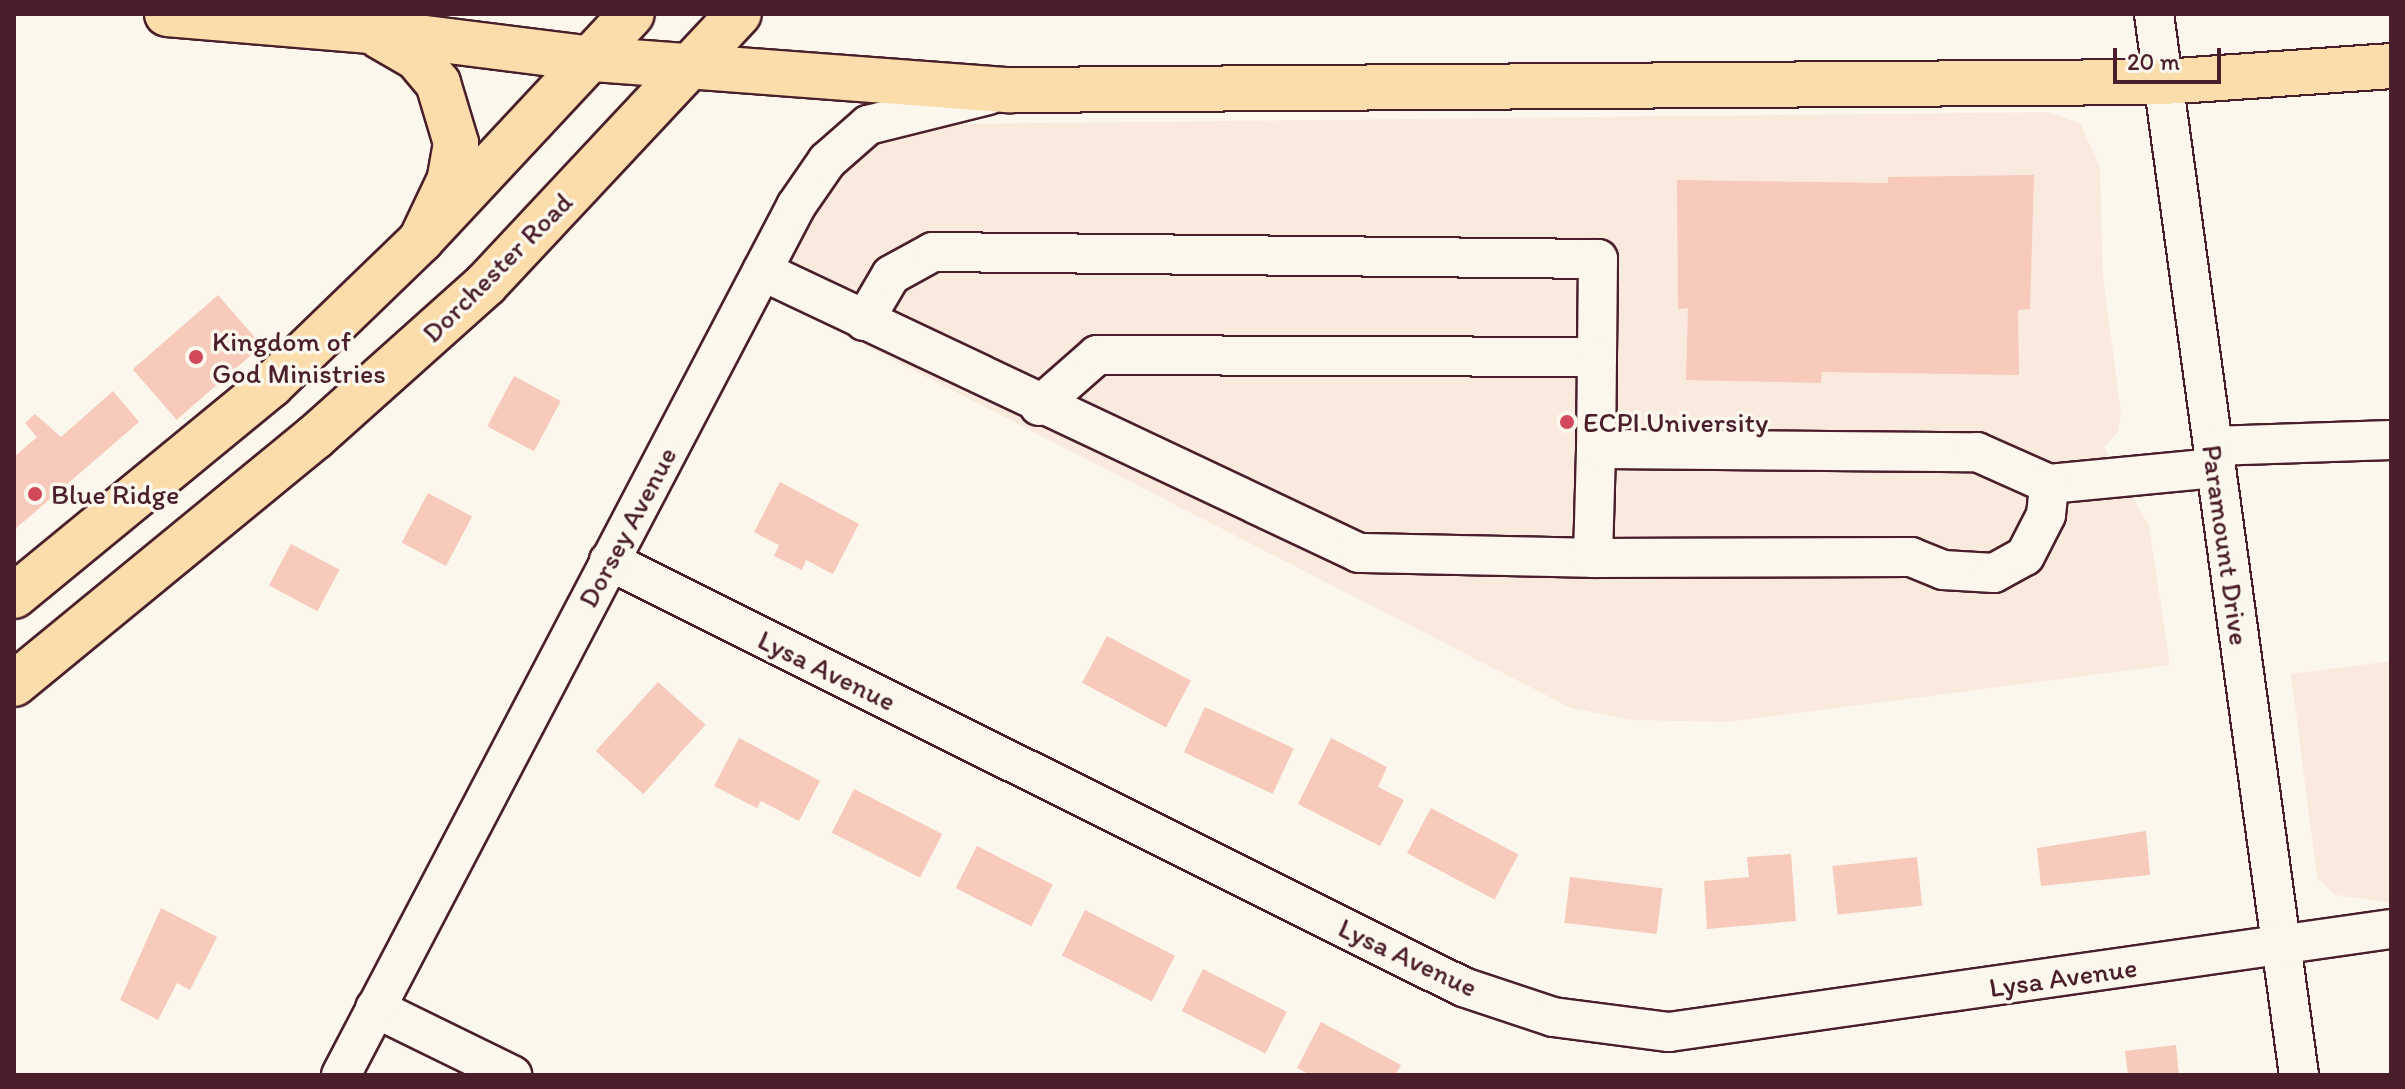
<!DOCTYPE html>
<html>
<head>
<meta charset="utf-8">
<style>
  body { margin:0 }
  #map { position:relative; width:2405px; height:1089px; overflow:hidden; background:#fbf7ec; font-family:Itim,sans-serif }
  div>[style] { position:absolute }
  .built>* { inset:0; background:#faeadd }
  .building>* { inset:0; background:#f7cabb; transform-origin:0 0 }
  .roads { filter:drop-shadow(2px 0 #4a1f2b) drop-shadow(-2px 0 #4a1f2b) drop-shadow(0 2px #4a1f2b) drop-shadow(0 -2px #4a1f2b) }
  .minor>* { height:38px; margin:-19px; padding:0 19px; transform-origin:19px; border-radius:19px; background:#fbf7ec }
  .major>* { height:44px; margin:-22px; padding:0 22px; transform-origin:22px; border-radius:22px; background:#fbddab }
  .highway>* { height:44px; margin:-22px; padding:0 22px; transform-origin:22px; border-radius:22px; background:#fbddab }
  .dots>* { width:22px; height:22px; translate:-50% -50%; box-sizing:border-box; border:4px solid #fbf7ec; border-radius:50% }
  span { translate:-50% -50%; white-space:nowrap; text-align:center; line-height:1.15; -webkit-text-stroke:7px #fbf7ec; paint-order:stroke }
  .street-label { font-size:28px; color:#4a1f2b }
  .poi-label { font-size:28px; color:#4a1f2b }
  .left { translate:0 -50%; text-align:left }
  .frame { position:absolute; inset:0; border:16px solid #4a1f2b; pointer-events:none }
  .scale { position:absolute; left:2113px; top:48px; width:108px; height:36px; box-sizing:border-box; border:4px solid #4a1f2b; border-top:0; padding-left:10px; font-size:24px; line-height:28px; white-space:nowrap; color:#4a1f2b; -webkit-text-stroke:6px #fbf7ec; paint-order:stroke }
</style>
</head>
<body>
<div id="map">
  <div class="built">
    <div style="clip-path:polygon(2046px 112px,2080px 123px,2100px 167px,2103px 277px,2121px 413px,2118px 432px,2104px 447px,2149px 526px,2170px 665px,1727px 722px,1632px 720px,1571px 708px,753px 288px,868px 125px)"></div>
    <div style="clip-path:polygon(2391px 661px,2391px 903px,2336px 895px,2317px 878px,2291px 674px)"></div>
  </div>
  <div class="building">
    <div style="clip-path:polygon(2034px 175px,2030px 309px,2018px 310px,2019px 375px,1822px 372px,1821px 383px,1686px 380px,1688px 308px,1678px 309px,1677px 180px,1888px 183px,1888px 177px)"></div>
    <div style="left:218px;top:295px;width:67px;height:113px;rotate:49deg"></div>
    <div style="left:514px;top:376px;width:53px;height:57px;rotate:28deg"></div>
    <div style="clip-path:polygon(113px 391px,139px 422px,14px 530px,14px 457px,37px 437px,25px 423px,35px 414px,61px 437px)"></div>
    <div style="clip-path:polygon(780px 482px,859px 524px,833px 574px,806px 560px,802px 570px,774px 556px,779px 545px,754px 532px)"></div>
    <div style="left:428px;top:493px;width:50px;height:56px;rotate:28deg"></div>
    <div style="left:291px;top:544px;width:55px;height:47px;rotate:28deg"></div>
    <div style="left:1107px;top:636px;width:95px;height:53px;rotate:28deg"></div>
    <div style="left:658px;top:682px;width:64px;height:93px;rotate:42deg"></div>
    <div style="left:1205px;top:707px;width:98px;height:50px;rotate:25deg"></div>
    <div style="clip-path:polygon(739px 738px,820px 781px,799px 821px,761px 801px,757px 808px,714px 786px)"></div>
    <div style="clip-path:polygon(1331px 738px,1387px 767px,1378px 787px,1404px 800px,1380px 846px,1298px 804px)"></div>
    <div style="left:854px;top:789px;width:99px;height:49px;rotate:27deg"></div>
    <div style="left:1431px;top:808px;width:99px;height:51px;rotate:28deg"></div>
    <div style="clip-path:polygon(2146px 831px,2150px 875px,2041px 886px,2037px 848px)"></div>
    <div style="left:977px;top:846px;width:85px;height:47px;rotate:27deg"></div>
    <div style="clip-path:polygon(1791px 854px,1796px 921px,1707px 929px,1704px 881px,1749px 877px,1747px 857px)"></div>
    <div style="left:1917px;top:857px;width:49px;height:85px;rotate:84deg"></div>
    <div style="left:1570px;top:877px;width:93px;height:46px;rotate:7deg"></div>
    <div style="clip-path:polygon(161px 908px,217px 937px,190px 990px,177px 983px,158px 1020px,120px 1000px)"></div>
    <div style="left:1085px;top:910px;width:101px;height:51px;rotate:27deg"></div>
    <div style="left:1203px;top:969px;width:94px;height:47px;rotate:27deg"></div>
    <div style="clip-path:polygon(1321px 1022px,1401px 1065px,1395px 1075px,1311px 1075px,1297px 1068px)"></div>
    <div style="clip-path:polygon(2176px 1045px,2179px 1075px,2128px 1075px,2125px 1051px)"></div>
  </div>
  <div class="roads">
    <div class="minor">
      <div style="left:2154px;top:14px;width:1071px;rotate:82.22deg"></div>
      <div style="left:762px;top:271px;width:660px;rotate:25.28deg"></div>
      <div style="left:1359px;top:553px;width:234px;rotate:1.2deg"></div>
      <div style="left:1593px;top:558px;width:109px;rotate:-88.4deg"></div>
      <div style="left:864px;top:321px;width:53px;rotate:-59.6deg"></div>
      <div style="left:891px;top:275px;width:48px;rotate:-28.7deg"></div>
      <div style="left:933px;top:252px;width:665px;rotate:0.6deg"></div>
      <div style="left:1598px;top:259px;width:98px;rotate:90.6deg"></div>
      <div style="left:1039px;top:406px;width:77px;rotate:-41.3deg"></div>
      <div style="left:1097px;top:355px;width:500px;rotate:0.23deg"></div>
      <div style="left:1597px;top:357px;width:92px;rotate:90.6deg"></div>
      <div style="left:1596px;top:449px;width:381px;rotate:0.5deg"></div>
      <div style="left:1977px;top:452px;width:79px;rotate:24deg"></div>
      <div style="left:2049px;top:484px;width:167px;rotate:-5.5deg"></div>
      <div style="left:2213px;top:446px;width:178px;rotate:-1.9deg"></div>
      <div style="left:1593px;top:558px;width:318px;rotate:-0.2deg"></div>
      <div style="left:1911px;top:557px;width:35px;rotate:22deg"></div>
      <div style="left:1943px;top:570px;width:51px;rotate:3.4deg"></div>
      <div style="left:1994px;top:573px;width:35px;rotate:-29deg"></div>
      <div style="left:2025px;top:556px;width:46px;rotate:-62.9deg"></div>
      <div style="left:2046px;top:515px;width:31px;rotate:-84deg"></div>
      <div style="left:609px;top:561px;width:954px;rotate:26.51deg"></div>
      <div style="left:1463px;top:987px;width:95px;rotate:18.4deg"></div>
      <div style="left:1553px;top:1017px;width:117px;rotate:7.4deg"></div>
      <div style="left:1669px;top:1032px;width:729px;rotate:-8.12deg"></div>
      <div style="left:375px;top:1008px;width:153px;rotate:26.1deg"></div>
      <div style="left:341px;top:1075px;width:981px;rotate:-62.36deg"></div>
      <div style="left:796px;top:206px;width:55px;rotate:-55.4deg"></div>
      <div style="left:827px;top:161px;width:55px;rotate:-41.3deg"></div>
      <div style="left:868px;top:125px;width:124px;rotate:-14deg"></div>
    </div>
    <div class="major">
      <div style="left:14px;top:596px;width:333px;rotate:-39.4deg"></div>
      <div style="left:271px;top:385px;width:209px;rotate:-44deg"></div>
      <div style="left:421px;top:240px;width:309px;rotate:-47deg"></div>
      <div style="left:14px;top:684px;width:389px;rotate:-39.4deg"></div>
      <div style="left:315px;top:437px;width:229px;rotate:-41.8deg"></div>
      <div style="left:486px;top:284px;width:370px;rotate:-46.9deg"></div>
    </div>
    <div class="highway">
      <div style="left:167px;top:14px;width:204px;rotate:4.8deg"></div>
      <div style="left:370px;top:31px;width:225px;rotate:7.2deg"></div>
      <div style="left:593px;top:59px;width:418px;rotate:4.3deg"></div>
      <div style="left:1010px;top:90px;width:1153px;rotate:-0.4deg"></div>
      <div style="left:2163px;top:82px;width:229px;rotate:-4deg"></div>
      <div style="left:379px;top:36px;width:44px;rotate:30.1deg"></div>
      <div style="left:417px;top:58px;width:33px;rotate:50deg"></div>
      <div style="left:438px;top:83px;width:63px;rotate:73.3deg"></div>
      <div style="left:456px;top:143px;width:39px;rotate:100deg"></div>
      <div style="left:449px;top:181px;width:65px;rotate:115.4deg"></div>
    </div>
  </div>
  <div class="dots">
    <div style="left:196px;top:357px;background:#d1495b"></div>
    <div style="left:1567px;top:422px;background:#d1495b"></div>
    <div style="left:35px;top:494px;background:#d1495b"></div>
  </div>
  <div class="street-label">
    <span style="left:497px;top:267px;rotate:-45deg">Dorchester Road</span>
    <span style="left:627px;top:527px;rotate:-62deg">Dorsey Avenue</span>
    <span style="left:2226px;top:545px;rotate:82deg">Paramount Drive</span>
    <span style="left:827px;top:670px;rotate:26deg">Lysa Avenue</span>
    <span style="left:1408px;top:957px;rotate:25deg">Lysa Avenue</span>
    <span style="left:2063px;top:977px;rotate:-8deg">Lysa Avenue</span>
  </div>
  <div class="poi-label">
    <span class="left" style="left:212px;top:357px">Kingdom of<br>God Ministries</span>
    <span class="left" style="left:1583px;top:422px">ECPI University</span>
    <span class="left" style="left:51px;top:494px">Blue Ridge</span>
  </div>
  <div class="frame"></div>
  <div class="scale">20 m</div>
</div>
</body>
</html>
